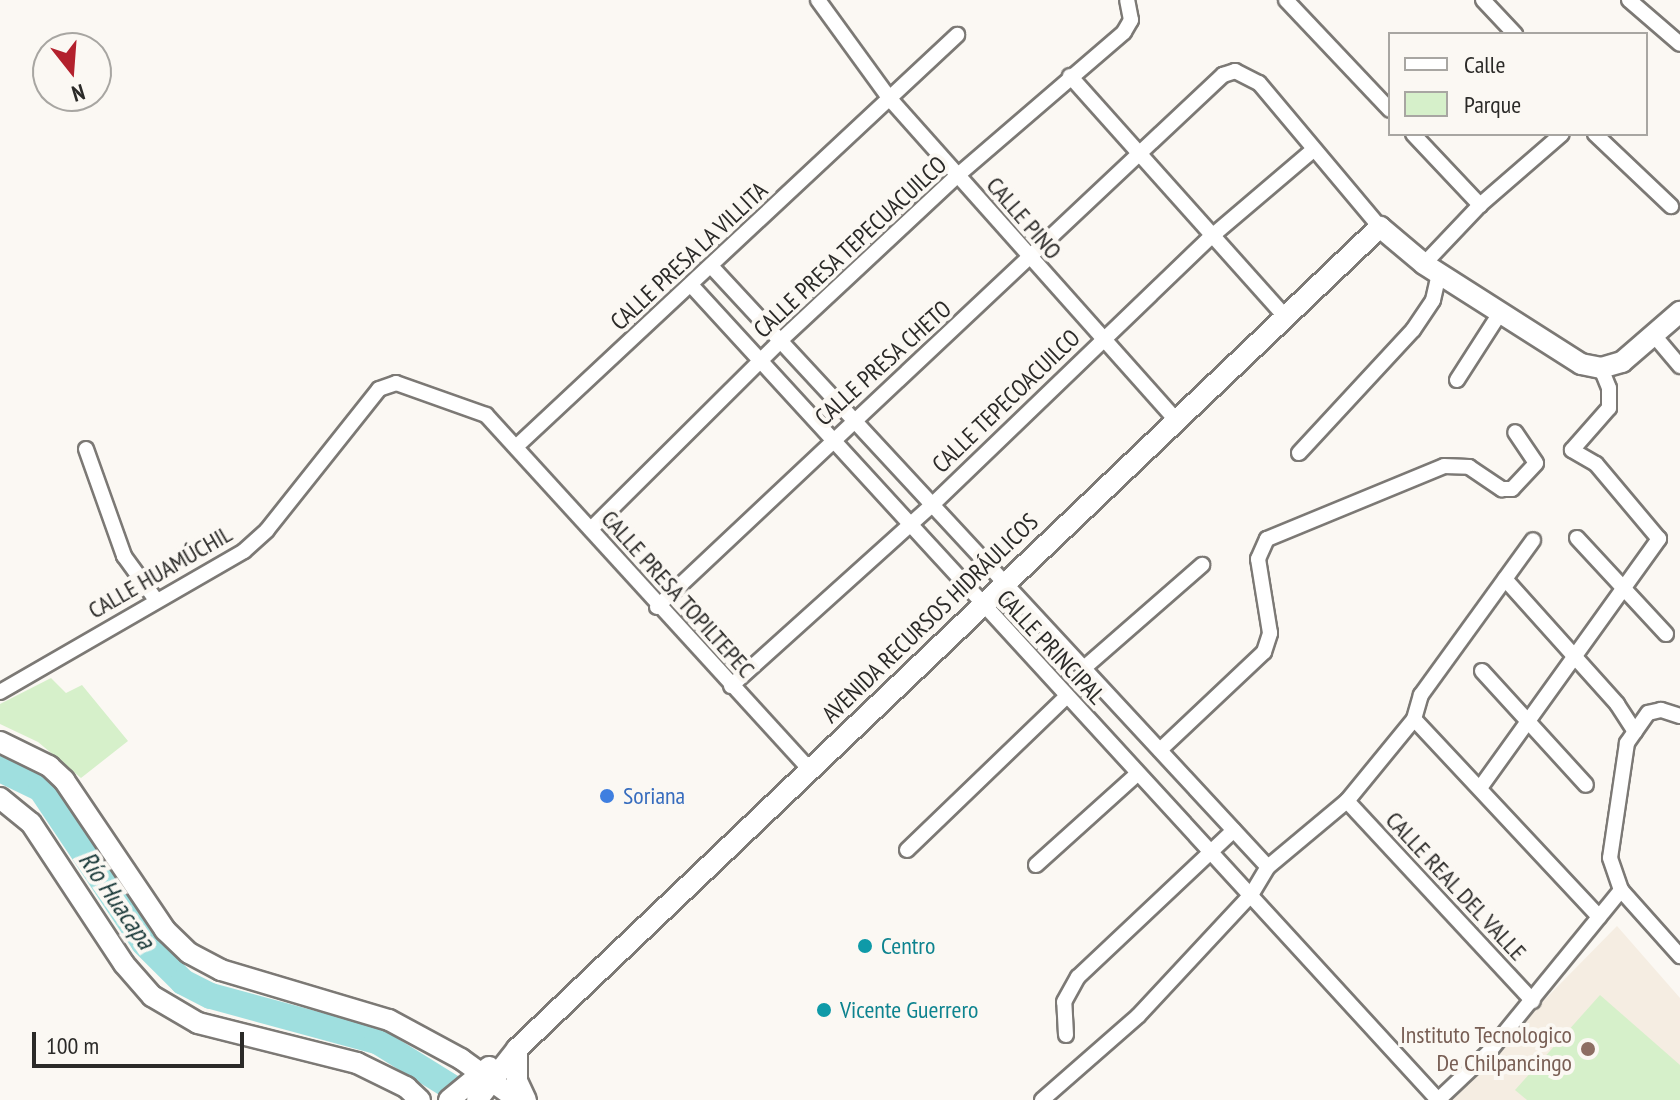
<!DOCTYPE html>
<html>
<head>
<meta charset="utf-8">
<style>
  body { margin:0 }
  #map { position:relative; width:1680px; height:1100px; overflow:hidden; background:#fbf8f3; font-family:"PT Sans Narrow",sans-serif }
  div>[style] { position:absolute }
  .built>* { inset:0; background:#f5ede2 }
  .green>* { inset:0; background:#d6f0ca }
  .river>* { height:26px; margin:-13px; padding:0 13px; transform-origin:13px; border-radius:13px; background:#9fdfdf }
  .roads { filter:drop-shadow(2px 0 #7c7975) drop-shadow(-2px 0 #7c7975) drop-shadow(0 2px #7c7975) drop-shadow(0 -2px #7c7975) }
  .street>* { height:14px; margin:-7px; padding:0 7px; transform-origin:7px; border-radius:7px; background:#fff }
  .secondary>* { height:20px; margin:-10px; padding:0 10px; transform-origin:10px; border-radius:10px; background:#fff }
  .dots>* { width:22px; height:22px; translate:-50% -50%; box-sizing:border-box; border:4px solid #fbf8f3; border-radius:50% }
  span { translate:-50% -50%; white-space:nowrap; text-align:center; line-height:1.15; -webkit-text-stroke:8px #fbf8f3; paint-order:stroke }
  .street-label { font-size:24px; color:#2b2a28 }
  .shop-label { font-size:24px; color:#366cbe }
  .left { translate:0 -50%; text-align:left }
  .culture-label { font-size:24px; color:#0d838f }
  .education-label { font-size:24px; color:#785e54 }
  .right { translate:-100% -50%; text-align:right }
  .water-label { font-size:26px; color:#173737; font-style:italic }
  .legend { position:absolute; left:1388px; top:32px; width:260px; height:104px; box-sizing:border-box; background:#fbf8f3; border:2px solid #a8a6a2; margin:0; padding:10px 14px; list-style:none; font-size:24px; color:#2b2a28 }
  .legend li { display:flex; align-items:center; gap:16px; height:40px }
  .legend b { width:40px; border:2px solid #a8a6a2 }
  .north { position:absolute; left:32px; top:32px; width:80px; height:80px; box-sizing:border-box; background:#fbf8f3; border:2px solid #a8a6a2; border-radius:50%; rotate:163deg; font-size:22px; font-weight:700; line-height:32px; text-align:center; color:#2b2a28 }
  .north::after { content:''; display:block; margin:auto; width:28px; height:36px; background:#b3212d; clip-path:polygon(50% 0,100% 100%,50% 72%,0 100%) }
  .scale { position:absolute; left:32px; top:1032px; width:212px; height:36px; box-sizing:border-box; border:4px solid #2b2a28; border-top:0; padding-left:10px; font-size:24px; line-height:28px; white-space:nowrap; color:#2b2a28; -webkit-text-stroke:6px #fbf8f3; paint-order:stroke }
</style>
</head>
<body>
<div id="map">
  <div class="built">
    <div style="clip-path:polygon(1617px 926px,1680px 998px,1680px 1100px,1446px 1100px)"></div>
  </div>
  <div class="green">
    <div style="clip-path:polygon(51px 678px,66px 693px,82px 685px,128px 741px,81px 778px,38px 742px,0 724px,0 704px)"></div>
    <div style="clip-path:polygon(1600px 995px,1680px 1065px,1680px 1100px,1527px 1100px,1515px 1090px)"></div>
  </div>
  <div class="river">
    <div style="left:0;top:769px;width:46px;rotate:26deg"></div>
    <div style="left:41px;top:789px;width:185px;rotate:56.2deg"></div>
    <div style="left:144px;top:943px;width:55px;rotate:45deg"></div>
    <div style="left:183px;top:982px;width:31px;rotate:27deg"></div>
    <div style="left:211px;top:996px;width:172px;rotate:15.2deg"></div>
    <div style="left:377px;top:1041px;width:112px;rotate:31.8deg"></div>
  </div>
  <div class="roads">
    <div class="street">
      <div style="left:818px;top:0;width:122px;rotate:54deg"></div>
      <div style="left:890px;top:99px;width:431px;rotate:48.3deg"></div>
      <div style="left:1286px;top:0;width:151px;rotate:46.6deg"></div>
      <div style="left:1483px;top:0;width:47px;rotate:46.7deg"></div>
      <div style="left:1629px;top:0;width:67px;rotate:40.8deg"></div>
      <div style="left:1070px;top:76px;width:321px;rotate:48.2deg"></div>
      <div style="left:1413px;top:134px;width:98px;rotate:46.7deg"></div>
      <div style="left:1595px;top:134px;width:105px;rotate:43.5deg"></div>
      <div style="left:1424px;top:264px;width:81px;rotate:-46.5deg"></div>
      <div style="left:1480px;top:205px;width:108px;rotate:-40.9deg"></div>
      <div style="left:711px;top:266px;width:819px;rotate:47.18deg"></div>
      <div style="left:691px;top:285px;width:1106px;rotate:47.49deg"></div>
      <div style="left:1438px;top:1100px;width:70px;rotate:-43.3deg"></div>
      <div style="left:1489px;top:1052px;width:209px;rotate:-50.8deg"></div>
      <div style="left:1653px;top:334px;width:42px;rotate:49.8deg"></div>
      <div style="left:1457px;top:380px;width:80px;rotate:-57.3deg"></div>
      <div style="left:518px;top:445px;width:601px;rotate:-43.04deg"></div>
      <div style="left:86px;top:449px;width:114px;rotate:70.4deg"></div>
      <div style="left:124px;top:556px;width:54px;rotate:54deg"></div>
      <div style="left:1299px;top:453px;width:168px;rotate:-47.2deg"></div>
      <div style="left:1413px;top:330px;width:36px;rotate:-56deg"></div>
      <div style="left:1433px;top:300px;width:27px;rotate:-77deg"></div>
      <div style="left:591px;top:529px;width:268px;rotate:-44.8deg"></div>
      <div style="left:781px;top:340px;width:242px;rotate:-43deg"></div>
      <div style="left:958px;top:175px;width:219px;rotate:-40.7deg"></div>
      <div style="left:1124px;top:32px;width:14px;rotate:-60deg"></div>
      <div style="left:1131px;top:20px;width:20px;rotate:-101deg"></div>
      <div style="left:1577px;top:538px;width:131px;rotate:47.2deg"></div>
      <div style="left:1505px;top:579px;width:168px;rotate:48.1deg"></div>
      <div style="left:1617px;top:704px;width:33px;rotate:57deg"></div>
      <div style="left:657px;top:607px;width:777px;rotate:-43.23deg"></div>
      <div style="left:1223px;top:75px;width:13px;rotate:-18deg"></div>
      <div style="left:1235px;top:71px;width:27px;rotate:27deg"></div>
      <div style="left:1259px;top:83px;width:188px;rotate:50deg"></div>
      <div style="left:1084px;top:668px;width:157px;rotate:-41.1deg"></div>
      <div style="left:1482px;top:671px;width:154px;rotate:47.6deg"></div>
      <div style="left:731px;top:686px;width:270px;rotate:-42deg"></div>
      <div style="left:932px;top:505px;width:388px;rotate:-43.9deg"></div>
      <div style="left:1212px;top:236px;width:133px;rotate:-40.4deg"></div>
      <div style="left:0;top:692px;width:282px;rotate:-30deg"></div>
      <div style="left:244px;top:551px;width:31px;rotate:-42deg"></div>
      <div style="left:267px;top:530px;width:180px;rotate:-51.5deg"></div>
      <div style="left:379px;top:389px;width:18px;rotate:-19deg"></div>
      <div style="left:396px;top:383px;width:96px;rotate:19.6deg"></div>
      <div style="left:486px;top:415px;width:479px;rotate:47.6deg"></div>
      <div style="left:1680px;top:716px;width:20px;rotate:-162deg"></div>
      <div style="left:1661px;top:710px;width:13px;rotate:167deg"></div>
      <div style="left:1648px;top:713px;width:37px;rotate:125deg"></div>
      <div style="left:1627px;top:743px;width:116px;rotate:98.4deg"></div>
      <div style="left:1610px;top:858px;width:34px;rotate:71deg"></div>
      <div style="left:1621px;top:890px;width:89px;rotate:48.2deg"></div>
      <div style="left:1414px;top:719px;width:271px;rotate:46.9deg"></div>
      <div style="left:1160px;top:750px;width:143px;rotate:-43.3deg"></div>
      <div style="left:1264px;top:652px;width:20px;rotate:-72deg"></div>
      <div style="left:1270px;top:633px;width:75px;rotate:-99.2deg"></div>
      <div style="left:1258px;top:559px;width:22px;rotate:-66deg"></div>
      <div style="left:1267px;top:539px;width:191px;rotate:-22.4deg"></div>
      <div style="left:1444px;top:466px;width:25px;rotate:2deg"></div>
      <div style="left:1469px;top:467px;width:40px;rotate:34deg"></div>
      <div style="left:1502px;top:489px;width:10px"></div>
      <div style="left:1512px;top:489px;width:35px;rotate:-47deg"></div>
      <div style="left:1536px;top:463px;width:37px;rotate:-124deg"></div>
      <div style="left:1480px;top:788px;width:307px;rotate:-54.3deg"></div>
      <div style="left:1659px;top:539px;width:98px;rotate:-130deg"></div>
      <div style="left:1596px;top:464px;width:28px;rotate:-150deg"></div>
      <div style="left:1572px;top:450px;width:56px;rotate:-48.6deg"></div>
      <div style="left:1609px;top:408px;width:20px;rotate:-90deg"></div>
      <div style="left:1609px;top:388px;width:22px;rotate:-112deg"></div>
      <div style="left:1347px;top:801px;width:273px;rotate:47.1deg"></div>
      <div style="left:907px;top:850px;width:222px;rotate:-43.9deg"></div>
      <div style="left:1036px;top:865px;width:137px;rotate:-42deg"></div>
      <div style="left:1066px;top:1035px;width:33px;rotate:-93deg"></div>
      <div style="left:1064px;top:1002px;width:29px;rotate:-61deg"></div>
      <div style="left:1078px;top:977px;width:214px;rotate:-43.3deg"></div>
      <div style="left:1042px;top:1100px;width:128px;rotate:-41.2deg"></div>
      <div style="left:1138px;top:1016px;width:166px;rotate:-47deg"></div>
      <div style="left:1251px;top:895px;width:33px;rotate:-59deg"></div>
      <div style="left:1268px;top:867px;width:103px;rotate:-39.9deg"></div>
      <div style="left:1347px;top:801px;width:106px;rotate:-50.7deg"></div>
      <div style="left:1414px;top:719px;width:25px;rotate:-74deg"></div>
      <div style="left:1421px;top:695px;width:191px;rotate:-54.1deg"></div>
    </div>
    <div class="secondary">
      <div style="left:0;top:742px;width:55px;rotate:26.1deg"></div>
      <div style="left:49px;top:766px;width:21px;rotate:43deg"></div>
      <div style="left:64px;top:780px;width:181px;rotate:56deg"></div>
      <div style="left:165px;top:930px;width:33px;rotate:44deg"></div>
      <div style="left:189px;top:953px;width:36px;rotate:28deg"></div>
      <div style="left:221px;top:970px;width:175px;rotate:16.6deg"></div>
      <div style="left:389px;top:1020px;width:82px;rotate:28.4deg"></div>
      <div style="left:461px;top:1059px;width:70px;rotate:35.7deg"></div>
      <div style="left:0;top:798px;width:40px;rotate:39deg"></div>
      <div style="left:31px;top:823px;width:169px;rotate:56.6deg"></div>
      <div style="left:124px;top:964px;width:43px;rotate:48.8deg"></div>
      <div style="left:152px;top:996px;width:53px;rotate:30.4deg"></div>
      <div style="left:198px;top:1023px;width:164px;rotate:14.1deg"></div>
      <div style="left:357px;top:1063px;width:55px;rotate:26.1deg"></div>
      <div style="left:406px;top:1087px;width:19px;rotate:43deg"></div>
      <div style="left:517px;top:1049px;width:32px;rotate:90deg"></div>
      <div style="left:517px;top:1081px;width:21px;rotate:65deg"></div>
      <div style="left:449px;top:1100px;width:52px;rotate:-39.5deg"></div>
      <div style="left:477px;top:1100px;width:65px;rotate:-51.9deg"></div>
      <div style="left:517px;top:1049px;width:1192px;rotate:-43.61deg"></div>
      <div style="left:1380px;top:227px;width:57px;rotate:40.1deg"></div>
      <div style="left:1424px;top:264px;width:186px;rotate:32.5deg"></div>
      <div style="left:1581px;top:364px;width:20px;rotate:11deg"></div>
      <div style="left:1601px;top:368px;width:22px;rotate:-16deg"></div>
      <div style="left:1622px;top:362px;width:77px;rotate:-40.8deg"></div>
    </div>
  </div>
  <div class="dots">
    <div style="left:607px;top:796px;background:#3f7fe0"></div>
    <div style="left:865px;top:946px;background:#0f9aa8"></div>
    <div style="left:824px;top:1010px;background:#0f9aa8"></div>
    <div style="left:1588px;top:1049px;background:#8d6e63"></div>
  </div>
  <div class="street-label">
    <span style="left:1024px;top:218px;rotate:49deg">CALLE PINO</span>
    <span style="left:850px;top:247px;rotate:-43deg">CALLE PRESA TEPECUACUILCO</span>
    <span style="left:689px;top:256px;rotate:-43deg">CALLE PRESA LA VILLITA</span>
    <span style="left:883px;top:363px;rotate:-42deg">CALLE PRESA CHETO</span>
    <span style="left:1006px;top:401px;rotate:-44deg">CALLE TEPECOACUILCO</span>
    <span style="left:160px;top:572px;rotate:-30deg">CALLE HUAMÚCHIL</span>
    <span style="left:678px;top:594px;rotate:48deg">CALLE PRESA TOPILTEPEC</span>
    <span style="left:930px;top:618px;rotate:-44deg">AVENIDA RECURSOS HIDRÁULICOS</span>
    <span style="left:1051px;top:647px;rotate:47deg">CALLE PRINCIPAL</span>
    <span style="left:1456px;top:886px;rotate:47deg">CALLE REAL DEL VALLE</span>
  </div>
  <div class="shop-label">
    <span class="left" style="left:623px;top:796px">Soriana</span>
  </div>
  <div class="culture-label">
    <span class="left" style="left:881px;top:946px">Centro</span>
    <span class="left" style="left:840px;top:1010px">Vicente Guerrero</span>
  </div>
  <div class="education-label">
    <span class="right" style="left:1572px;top:1049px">Instituto Tecnologico<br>De Chilpancingo</span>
  </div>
  <div class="water-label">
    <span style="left:117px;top:900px;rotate:55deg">Río Huacapa</span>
  </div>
  <ul class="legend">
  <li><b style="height:10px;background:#fff"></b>Calle</li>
  <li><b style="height:22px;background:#d6f0ca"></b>Parque</li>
  </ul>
  <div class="north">N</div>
  <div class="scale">100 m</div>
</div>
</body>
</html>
